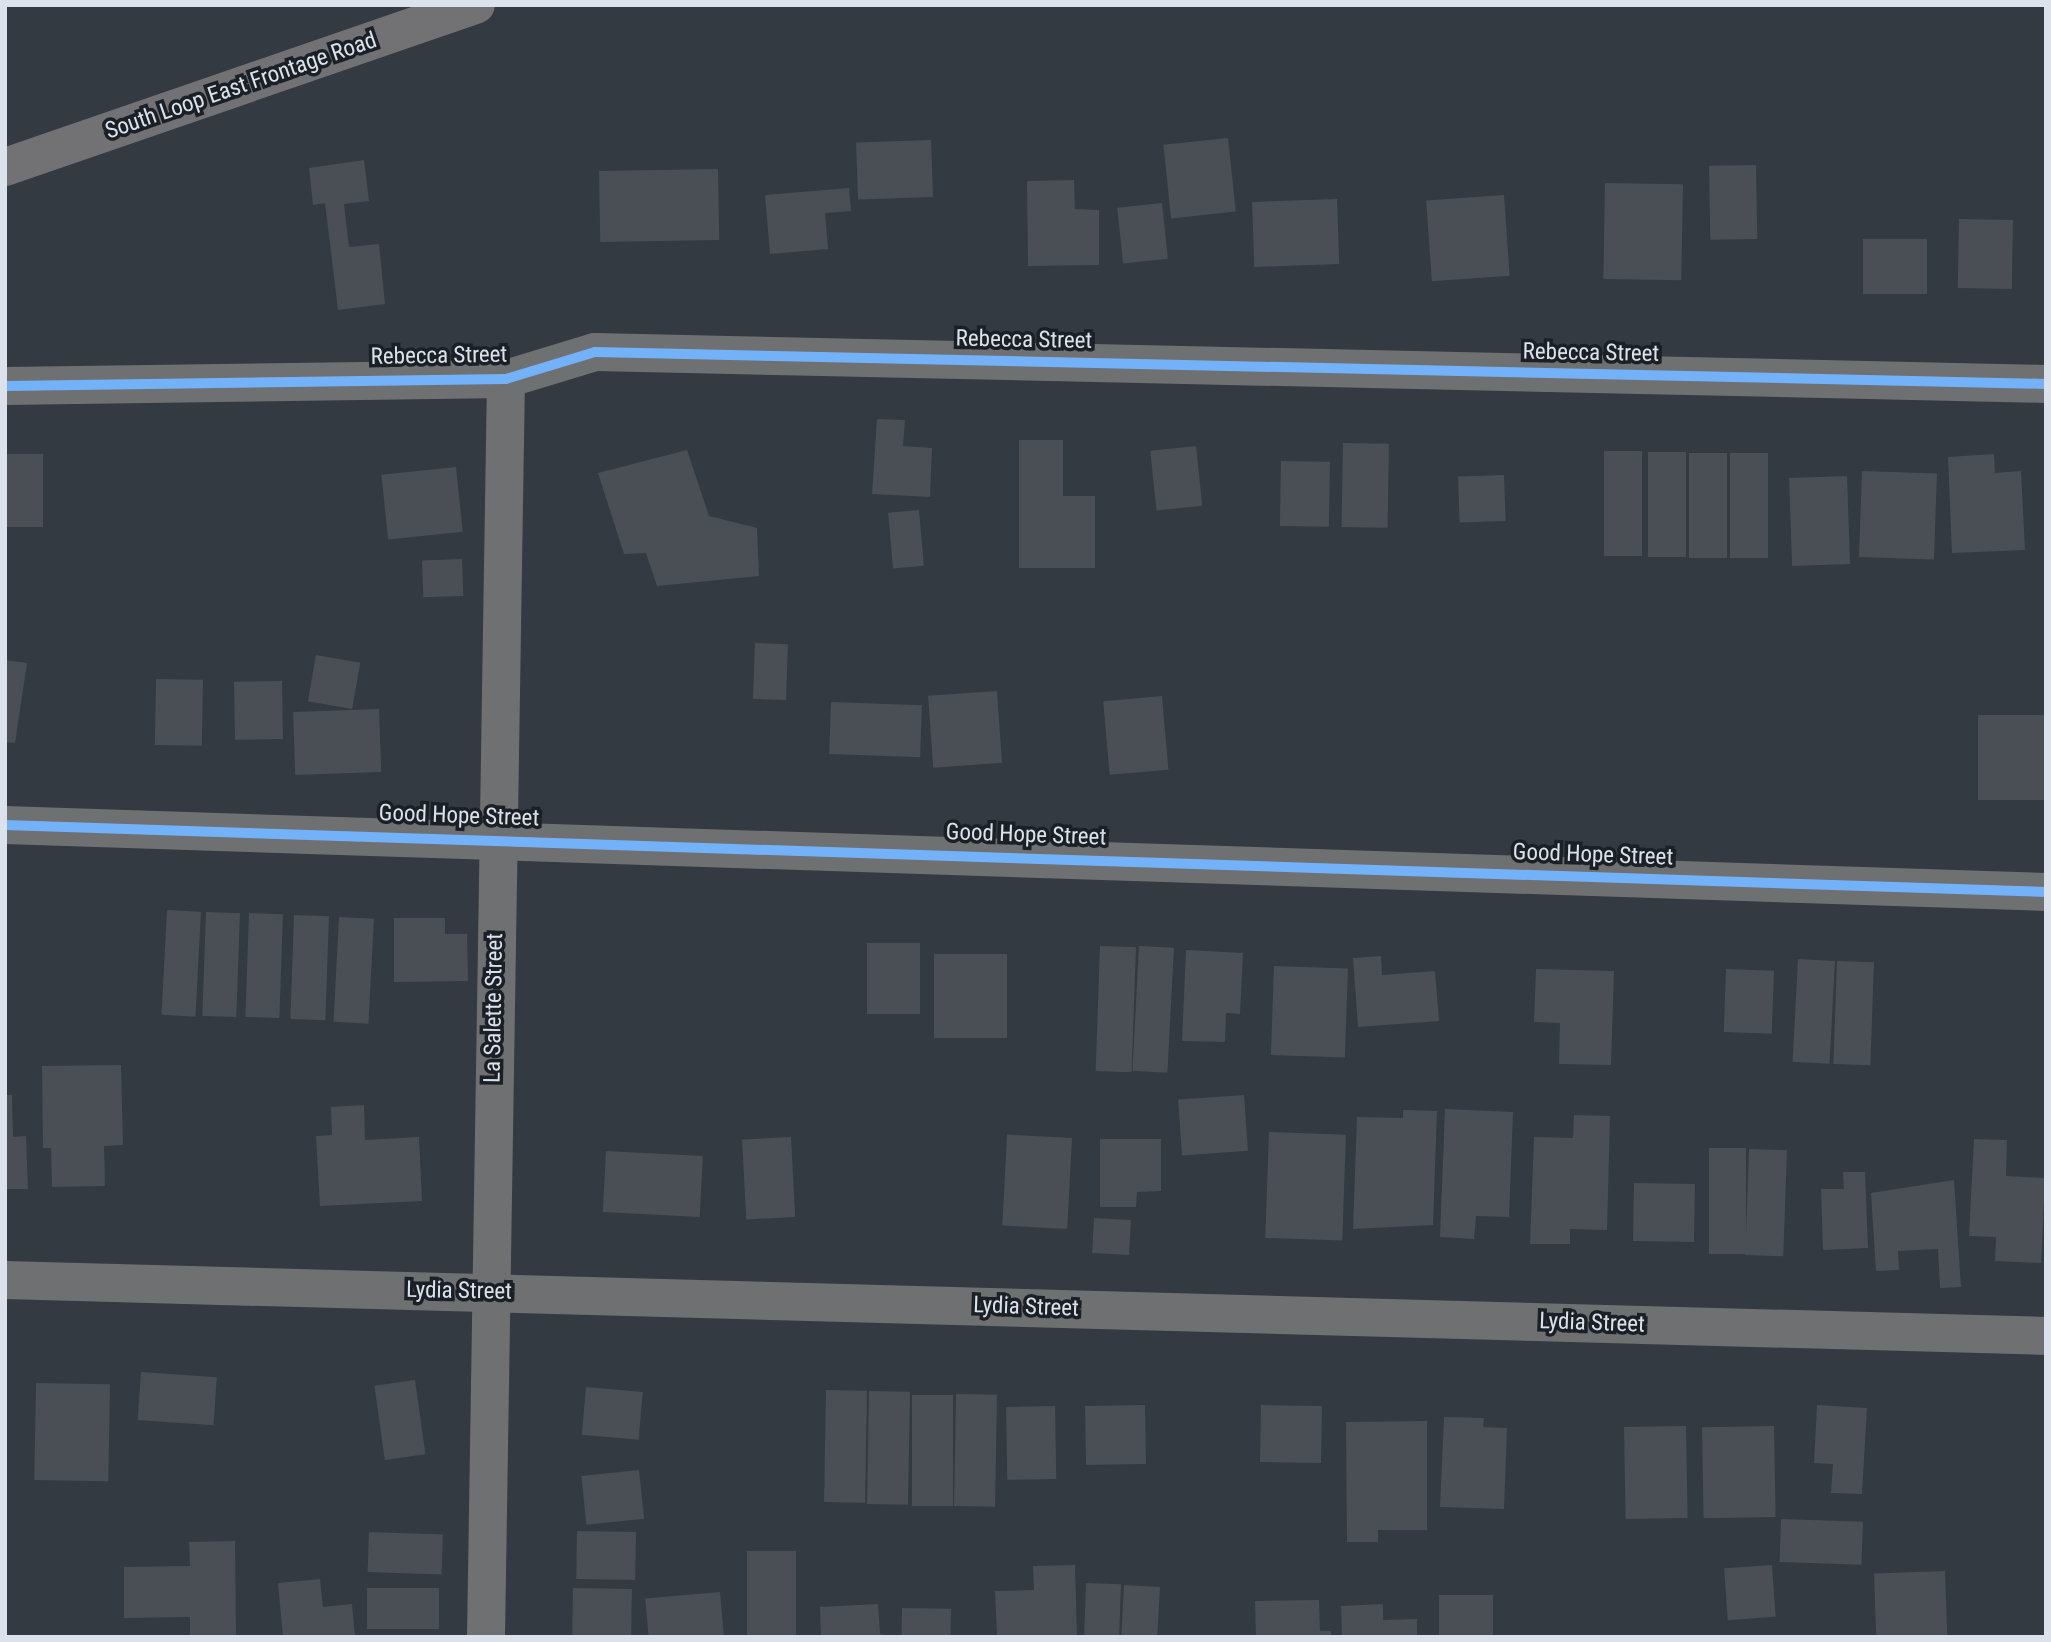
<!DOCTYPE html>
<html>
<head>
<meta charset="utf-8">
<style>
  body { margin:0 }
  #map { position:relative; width:2051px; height:1642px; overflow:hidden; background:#333a41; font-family:"Roboto Condensed",sans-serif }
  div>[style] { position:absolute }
  .building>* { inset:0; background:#494f55; transform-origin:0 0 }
  .minor>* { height:38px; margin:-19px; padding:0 19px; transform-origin:19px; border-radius:19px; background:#6f7071 }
  .secondary>* { height:38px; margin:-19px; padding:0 19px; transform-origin:19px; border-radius:19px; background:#727274 }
  .cycleway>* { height:10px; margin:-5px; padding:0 5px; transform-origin:5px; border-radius:5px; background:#73b2f8 }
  span { translate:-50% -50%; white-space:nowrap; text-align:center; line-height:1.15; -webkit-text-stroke:7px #1a2026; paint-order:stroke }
  .street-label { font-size:23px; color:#dbe2eb }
  .frame { position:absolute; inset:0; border:7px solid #dbe2eb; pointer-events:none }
</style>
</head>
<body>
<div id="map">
  <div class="building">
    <div style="left:1228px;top:138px;width:74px;height:65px;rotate:84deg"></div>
    <div style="left:931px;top:140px;width:57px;height:75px;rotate:88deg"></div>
    <div style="clip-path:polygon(364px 160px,369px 201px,344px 204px,349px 247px,379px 244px,385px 304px,338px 310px,325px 203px,313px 205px,309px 168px)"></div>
    <div style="left:1756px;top:165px;width:74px;height:47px;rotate:89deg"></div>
    <div style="left:718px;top:169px;width:71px;height:119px;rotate:89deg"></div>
    <div style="clip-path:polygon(1074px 180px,1075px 209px,1099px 210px,1099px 265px,1028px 266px,1027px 181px)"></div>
    <div style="left:1605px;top:183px;width:78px;height:96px;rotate:1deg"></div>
    <div style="clip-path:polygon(849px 188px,851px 211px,825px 213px,828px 249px,770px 254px,765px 195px)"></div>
    <div style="left:1504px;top:195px;width:81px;height:78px;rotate:86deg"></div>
    <div style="left:1337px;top:199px;width:65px;height:85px;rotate:88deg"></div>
    <div style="left:1162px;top:203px;width:56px;height:45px;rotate:84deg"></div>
    <div style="left:1959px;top:219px;width:54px;height:69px;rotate:1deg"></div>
    <div style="left:1927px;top:239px;width:55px;height:64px;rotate:90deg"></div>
    <div style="clip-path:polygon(877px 419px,905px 420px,903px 446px,932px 448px,930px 497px,872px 494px)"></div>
    <div style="clip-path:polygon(1019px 440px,1063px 440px,1063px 496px,1095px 496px,1095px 568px,1019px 568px)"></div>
    <div style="left:1343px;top:443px;width:46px;height:84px;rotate:1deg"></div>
    <div style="left:1196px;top:446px;width:60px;height:46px;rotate:84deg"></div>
    <div style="clip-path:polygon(687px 450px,709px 516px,757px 528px,759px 576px,657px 586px,646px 553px,624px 554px,598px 473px)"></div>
    <div style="left:1604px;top:451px;width:38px;height:105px"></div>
    <div style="left:1648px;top:452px;width:38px;height:105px"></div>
    <div style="left:1689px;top:453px;width:38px;height:105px"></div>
    <div style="left:1730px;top:453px;width:38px;height:105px"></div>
    <div style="left:43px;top:454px;width:73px;height:38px;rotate:90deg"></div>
    <div style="clip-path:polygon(1994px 454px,1995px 473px,2021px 471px,2025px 550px,1952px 553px,1948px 457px)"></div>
    <div style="left:1281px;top:461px;width:49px;height:65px;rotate:1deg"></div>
    <div style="left:456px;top:467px;width:65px;height:75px;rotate:84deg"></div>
    <div style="left:1862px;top:471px;width:75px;height:86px;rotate:2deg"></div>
    <div style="left:1504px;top:475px;width:46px;height:46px;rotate:88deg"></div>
    <div style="left:1847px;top:476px;width:88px;height:58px;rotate:88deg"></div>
    <div style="left:919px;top:510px;width:56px;height:31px;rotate:85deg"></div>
    <div style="left:462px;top:559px;width:37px;height:40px;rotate:88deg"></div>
    <div style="left:755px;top:643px;width:33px;height:56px;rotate:2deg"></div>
    <div style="left:316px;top:655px;width:45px;height:47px;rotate:10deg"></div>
    <div style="clip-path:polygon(5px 660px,27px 663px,15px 743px,5px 742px)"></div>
    <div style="left:156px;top:679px;width:47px;height:66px;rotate:1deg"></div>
    <div style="left:282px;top:681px;width:58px;height:48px;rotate:89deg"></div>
    <div style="left:997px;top:691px;width:72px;height:69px;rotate:86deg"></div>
    <div style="left:1162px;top:696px;width:74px;height:59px;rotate:85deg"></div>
    <div style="left:831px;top:702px;width:91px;height:52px;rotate:2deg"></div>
    <div style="left:379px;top:709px;width:63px;height:86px;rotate:88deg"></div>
    <div style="left:2046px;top:715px;width:85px;height:68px;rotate:90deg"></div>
    <div style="left:167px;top:910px;width:34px;height:105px;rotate:3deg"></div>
    <div style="left:206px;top:912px;width:34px;height:104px;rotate:2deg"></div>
    <div style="left:249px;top:913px;width:34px;height:104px;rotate:2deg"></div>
    <div style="left:294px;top:915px;width:35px;height:104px;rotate:2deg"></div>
    <div style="left:339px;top:917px;width:35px;height:105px;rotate:3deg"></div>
    <div style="clip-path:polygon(394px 918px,445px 918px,445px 934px,467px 934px,468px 981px,394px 982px)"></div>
    <div style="left:867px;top:943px;width:53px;height:71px"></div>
    <div style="left:1100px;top:946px;width:36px;height:125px;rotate:2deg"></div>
    <div style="left:1139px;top:946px;width:35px;height:125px;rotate:3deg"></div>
    <div style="clip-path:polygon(1186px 950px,1243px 953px,1240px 1014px,1226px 1013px,1225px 1042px,1182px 1041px)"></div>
    <div style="left:934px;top:954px;width:73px;height:84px"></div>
    <div style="clip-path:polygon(1381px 956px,1382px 975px,1435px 971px,1439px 1021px,1358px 1027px,1353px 958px)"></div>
    <div style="left:1798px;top:959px;width:37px;height:103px;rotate:3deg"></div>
    <div style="left:1837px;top:961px;width:37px;height:103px;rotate:2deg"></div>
    <div style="left:1274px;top:966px;width:74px;height:89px;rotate:2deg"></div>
    <div style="clip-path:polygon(1536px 969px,1614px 971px,1611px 1065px,1559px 1064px,1560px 1023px,1534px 1022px)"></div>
    <div style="left:1726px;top:969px;width:48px;height:63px;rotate:2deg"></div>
    <div style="clip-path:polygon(121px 1065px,123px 1145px,104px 1146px,105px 1186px,52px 1187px,51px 1148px,43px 1148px,42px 1066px)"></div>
    <div style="clip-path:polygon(5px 1095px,12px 1095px,13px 1137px,26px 1136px,28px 1189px,5px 1189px)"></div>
    <div style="left:1244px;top:1095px;width:56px;height:66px;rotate:86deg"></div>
    <div style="clip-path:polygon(364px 1105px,365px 1140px,419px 1137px,422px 1201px,320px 1206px,316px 1136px,332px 1135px,331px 1107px)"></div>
    <div style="clip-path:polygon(1445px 1109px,1513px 1112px,1509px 1217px,1476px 1216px,1474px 1239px,1440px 1237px)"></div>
    <div style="clip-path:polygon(1403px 1110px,1437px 1111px,1433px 1225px,1353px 1229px,1357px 1117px,1403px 1118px)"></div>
    <div style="clip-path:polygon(1574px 1115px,1610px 1116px,1607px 1230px,1570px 1229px,1570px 1244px,1530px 1244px,1534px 1137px,1573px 1138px)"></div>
    <div style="left:1269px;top:1132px;width:77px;height:106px;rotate:2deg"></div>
    <div style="left:791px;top:1137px;width:80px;height:49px;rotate:87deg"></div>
    <div style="left:1072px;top:1138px;width:91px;height:65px;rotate:93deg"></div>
    <div style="clip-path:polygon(1100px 1139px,1161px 1139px,1161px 1191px,1137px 1192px,1136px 1207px,1100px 1207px)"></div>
    <div style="clip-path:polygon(1974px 1139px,2007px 1140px,2006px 1176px,2045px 1178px,2041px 1263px,1995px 1261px,1996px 1237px,1969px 1236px)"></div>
    <div style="left:1709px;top:1148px;width:37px;height:106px"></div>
    <div style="left:1749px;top:1149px;width:38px;height:106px;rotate:2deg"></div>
    <div style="left:606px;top:1151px;width:97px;height:61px;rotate:3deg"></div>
    <div style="clip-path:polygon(1843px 1172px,1865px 1172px,1868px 1248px,1823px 1250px,1821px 1189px,1844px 1189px)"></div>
    <div style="clip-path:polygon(1954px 1180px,1961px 1287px,1940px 1288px,1938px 1249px,1898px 1251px,1899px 1270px,1876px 1271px,1871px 1193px)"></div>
    <div style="left:1634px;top:1183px;width:61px;height:58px;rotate:1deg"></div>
    <div style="left:1094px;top:1218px;width:37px;height:35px;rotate:3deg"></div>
    <div style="left:141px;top:1372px;width:76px;height:48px;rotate:4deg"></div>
    <div style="left:415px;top:1380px;width:75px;height:41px;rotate:82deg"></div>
    <div style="left:36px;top:1383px;width:74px;height:97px;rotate:1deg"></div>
    <div style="left:586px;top:1387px;width:57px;height:48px;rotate:5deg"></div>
    <div style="left:826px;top:1390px;width:41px;height:112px;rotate:1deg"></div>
    <div style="left:869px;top:1391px;width:41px;height:113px;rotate:1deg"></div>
    <div style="left:956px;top:1394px;width:41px;height:112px;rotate:1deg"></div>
    <div style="left:912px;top:1395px;width:41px;height:111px"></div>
    <div style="left:1145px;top:1405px;width:59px;height:60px;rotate:89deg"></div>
    <div style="left:1261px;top:1405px;width:61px;height:57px;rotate:1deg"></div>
    <div style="clip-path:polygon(1817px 1405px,1867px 1408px,1862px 1494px,1831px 1493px,1833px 1464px,1814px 1463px)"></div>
    <div style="left:1055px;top:1406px;width:73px;height:49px;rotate:89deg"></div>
    <div style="clip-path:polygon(1444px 1417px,1484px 1418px,1483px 1427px,1507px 1428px,1504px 1509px,1440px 1507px)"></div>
    <div style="clip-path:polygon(1427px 1421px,1427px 1530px,1378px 1530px,1378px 1542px,1347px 1542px,1346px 1422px)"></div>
    <div style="left:1686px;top:1426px;width:92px;height:62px;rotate:89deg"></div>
    <div style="left:1774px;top:1426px;width:91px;height:72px;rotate:89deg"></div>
    <div style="left:639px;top:1470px;width:49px;height:58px;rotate:84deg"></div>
    <div style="left:1781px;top:1519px;width:82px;height:43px;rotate:2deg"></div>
    <div style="left:577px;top:1531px;width:59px;height:48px;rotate:1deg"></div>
    <div style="left:369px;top:1532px;width:74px;height:40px;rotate:2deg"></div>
    <div style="clip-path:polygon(235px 1541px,236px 1637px,190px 1637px,190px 1617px,124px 1618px,124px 1567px,190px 1566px,189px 1542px)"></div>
    <div style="left:747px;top:1551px;width:49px;height:86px"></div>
    <div style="clip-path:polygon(1075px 1565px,1077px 1637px,997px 1637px,995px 1591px,1034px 1590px,1033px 1566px)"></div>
    <div style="left:1772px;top:1565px;width:52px;height:48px;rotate:86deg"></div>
    <div style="left:1945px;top:1571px;width:66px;height:71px;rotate:88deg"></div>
    <div style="clip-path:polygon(320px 1579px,323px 1607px,352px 1604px,355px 1637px,283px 1637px,278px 1583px)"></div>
    <div style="left:1086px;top:1583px;width:35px;height:54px;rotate:2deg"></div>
    <div style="left:1124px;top:1585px;width:36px;height:52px;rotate:3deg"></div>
    <div style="left:367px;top:1588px;width:72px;height:41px"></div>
    <div style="left:573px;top:1588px;width:59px;height:47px;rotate:1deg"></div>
    <div style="left:720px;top:1592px;width:45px;height:75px;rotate:85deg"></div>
    <div style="left:1439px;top:1595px;width:54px;height:42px"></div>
    <div style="clip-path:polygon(1319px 1600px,1320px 1631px,1331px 1631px,1331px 1637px,1256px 1637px,1255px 1601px)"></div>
    <div style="clip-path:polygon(878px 1604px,880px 1634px,895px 1637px,821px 1637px,820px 1607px)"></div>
    <div style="clip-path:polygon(1383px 1604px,1383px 1620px,1417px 1619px,1417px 1637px,1342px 1637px,1341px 1606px)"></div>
    <div style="left:902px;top:1608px;width:49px;height:29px;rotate:1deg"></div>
  </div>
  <div class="minor">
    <div style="left:5px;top:386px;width:501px;rotate:-0.8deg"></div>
    <div style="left:506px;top:379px;width:93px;rotate:-16.9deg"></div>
    <div style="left:595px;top:352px;width:1451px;rotate:1.26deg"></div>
    <div style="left:5px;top:825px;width:2042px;rotate:1.88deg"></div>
    <div style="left:5px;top:1280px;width:2042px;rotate:1.57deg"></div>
    <div style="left:486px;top:1637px;width:1258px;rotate:-89.09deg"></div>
  </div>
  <div class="secondary">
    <div style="left:5px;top:167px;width:498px;rotate:-19deg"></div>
  </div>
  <div class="cycleway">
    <div style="left:5px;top:386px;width:501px;rotate:-0.8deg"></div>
    <div style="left:506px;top:379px;width:93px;rotate:-16.9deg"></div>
    <div style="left:595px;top:352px;width:1451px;rotate:1.26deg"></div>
    <div style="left:5px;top:825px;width:2042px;rotate:1.88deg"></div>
  </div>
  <div class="street-label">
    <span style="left:241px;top:86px;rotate:-19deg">South Loop East Frontage Road</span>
    <span style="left:1024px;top:340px;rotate:1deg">Rebecca Street</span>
    <span style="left:1591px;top:353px;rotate:1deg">Rebecca Street</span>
    <span style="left:439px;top:356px;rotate:-1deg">Rebecca Street</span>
    <span style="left:459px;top:816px;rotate:2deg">Good Hope Street</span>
    <span style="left:1026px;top:835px;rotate:2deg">Good Hope Street</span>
    <span style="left:1593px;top:855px;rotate:2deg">Good Hope Street</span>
    <span style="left:494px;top:1008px;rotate:-89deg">La Salette Street</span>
    <span style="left:459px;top:1291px;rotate:1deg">Lydia Street</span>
    <span style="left:1026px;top:1307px;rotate:2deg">Lydia Street</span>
    <span style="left:1592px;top:1323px;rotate:2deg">Lydia Street</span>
  </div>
  <div class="frame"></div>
</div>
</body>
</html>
